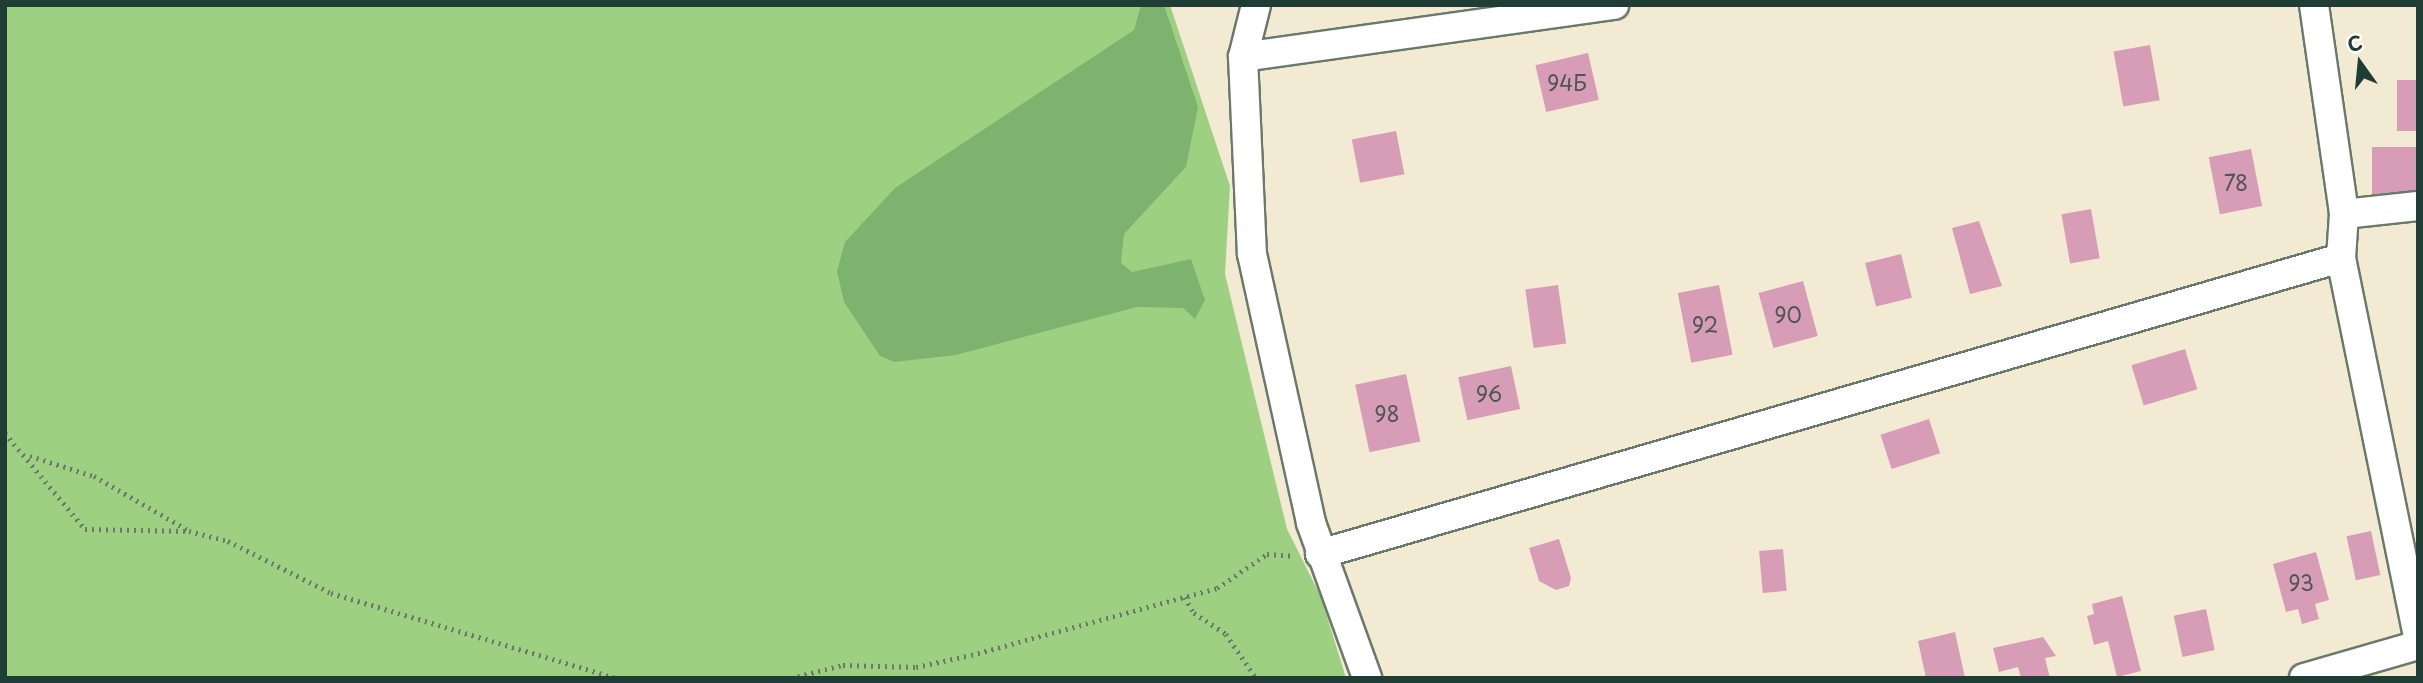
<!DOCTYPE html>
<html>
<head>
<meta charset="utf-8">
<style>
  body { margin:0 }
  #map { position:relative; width:2423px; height:683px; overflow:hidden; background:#f2ead2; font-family:"Playpen Sans",sans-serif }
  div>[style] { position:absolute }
  .green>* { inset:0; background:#9dd181 }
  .forest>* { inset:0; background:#7eb36f }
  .building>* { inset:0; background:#d79db7; transform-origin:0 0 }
  .path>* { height:4.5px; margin-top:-2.25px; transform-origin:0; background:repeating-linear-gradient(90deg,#697a6b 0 2px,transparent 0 7px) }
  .roads { filter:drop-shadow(2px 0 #697a6b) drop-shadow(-2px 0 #697a6b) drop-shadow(0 2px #697a6b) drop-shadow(0 -2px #697a6b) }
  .minor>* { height:28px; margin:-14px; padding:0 14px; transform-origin:14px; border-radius:14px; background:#fff }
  span { translate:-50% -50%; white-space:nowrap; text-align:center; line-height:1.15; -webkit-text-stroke:5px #fdfcf7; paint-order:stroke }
  .number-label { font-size:21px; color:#4d5555 }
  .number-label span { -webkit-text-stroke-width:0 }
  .frame { position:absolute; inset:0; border:7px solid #1f3d34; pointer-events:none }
  .north { position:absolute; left:2325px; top:28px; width:70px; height:70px; -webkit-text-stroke:5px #fdfcf7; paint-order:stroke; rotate:345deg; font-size:19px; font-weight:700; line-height:28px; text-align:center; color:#1f3d34 }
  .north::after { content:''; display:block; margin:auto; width:24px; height:32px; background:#1f3d34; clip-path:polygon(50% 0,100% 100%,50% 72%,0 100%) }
</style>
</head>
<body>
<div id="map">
  <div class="green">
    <div style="clip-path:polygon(5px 5px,1170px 5px,1230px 186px,1225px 274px,1287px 529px,1321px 597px,1346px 678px,5px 678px)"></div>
  </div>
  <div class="forest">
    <div style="clip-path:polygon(1141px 5px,1164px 5px,1198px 107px,1186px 167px,1124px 234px,1121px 263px,1132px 272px,1191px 259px,1205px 300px,1195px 319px,1183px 308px,1137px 307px,956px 355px,894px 362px,880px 356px,844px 302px,837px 271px,845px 242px,895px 188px,1134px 30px)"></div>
  </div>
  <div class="building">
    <div style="left:2150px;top:45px;width:56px;height:37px;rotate:80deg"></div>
    <div style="left:1588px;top:53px;width:48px;height:54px;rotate:77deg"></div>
    <div style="left:2397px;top:80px;width:21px;height:51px"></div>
    <div style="left:1396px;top:131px;width:44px;height:45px;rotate:79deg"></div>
    <div style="left:2418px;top:147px;width:52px;height:46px;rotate:90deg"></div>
    <div style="left:2251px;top:149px;width:58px;height:43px;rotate:79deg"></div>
    <div style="left:2091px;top:209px;width:50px;height:30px;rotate:80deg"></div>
    <div style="clip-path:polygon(1979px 221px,2002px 286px,1970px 294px,1952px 228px)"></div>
    <div style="left:1901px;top:254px;width:45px;height:37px;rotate:76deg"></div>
    <div style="left:1803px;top:281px;width:57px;height:46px;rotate:75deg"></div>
    <div style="left:1558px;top:285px;width:59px;height:33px;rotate:82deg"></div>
    <div style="left:1719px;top:285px;width:71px;height:42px;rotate:79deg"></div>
    <div style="left:2185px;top:349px;width:42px;height:56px;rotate:73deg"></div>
    <div style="left:1511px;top:366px;width:44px;height:54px;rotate:78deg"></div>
    <div style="left:1406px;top:374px;width:69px;height:52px;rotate:78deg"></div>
    <div style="left:1929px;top:419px;width:36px;height:51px;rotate:72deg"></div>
    <div style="left:2371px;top:531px;width:45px;height:25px;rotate:78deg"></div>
    <div style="clip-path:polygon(1559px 539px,1571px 578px,1569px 586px,1556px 590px,1539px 581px,1529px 548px)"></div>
    <div style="left:1783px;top:549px;width:42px;height:24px;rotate:85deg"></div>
    <div style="clip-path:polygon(2316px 552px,2329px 600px,2315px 604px,2319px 619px,2302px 624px,2298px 609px,2286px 612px,2273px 564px)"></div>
    <div style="clip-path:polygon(2122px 596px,2141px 671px,2117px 677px,2108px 641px,2094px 645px,2087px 616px,2094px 614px,2092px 604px)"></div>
    <div style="left:2206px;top:609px;width:42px;height:33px;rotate:78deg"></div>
    <div style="clip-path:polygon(1955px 632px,1965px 678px,1926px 678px,1918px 641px)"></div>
    <div style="clip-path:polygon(2043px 637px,2056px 656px,2045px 658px,2050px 678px,2021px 678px,2018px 667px,1999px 672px,1993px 648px)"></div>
  </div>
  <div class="path">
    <div style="left:5px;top:433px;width:125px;rotate:50.2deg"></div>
    <div style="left:85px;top:529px;width:104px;rotate:1.1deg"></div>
    <div style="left:189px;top:531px;width:40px;rotate:14.4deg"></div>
    <div style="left:228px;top:541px;width:115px;rotate:26.8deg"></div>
    <div style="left:331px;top:593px;width:298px;rotate:16.6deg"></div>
    <div style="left:30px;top:456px;width:67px;rotate:17.4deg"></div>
    <div style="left:94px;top:476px;width:108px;rotate:29.9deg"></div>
    <div style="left:1185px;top:597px;width:18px;rotate:61deg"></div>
    <div style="left:1194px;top:613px;width:38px;rotate:33deg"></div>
    <div style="left:1226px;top:634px;width:53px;rotate:55.7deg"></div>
    <div style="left:791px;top:678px;width:54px;rotate:-14deg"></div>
    <div style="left:843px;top:665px;width:73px;rotate:1.6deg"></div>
    <div style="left:916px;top:667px;width:56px;rotate:-12.3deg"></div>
    <div style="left:971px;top:655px;width:255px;rotate:-15.2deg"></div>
    <div style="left:1217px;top:588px;width:60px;rotate:-34.2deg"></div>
    <div style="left:1267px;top:554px;width:28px;rotate:4deg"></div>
  </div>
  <div class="roads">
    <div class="minor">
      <div style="left:1256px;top:5px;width:54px;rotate:104deg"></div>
      <div style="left:1243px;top:57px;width:197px;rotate:87.4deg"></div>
      <div style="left:1252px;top:254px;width:275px;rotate:77.6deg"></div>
      <div style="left:1311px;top:523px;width:165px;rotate:70.1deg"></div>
      <div style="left:2314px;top:5px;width:211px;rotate:81.8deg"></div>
      <div style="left:2344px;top:214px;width:44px;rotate:93.9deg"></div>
      <div style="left:1243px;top:57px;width:375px;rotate:-8deg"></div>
      <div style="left:2344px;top:214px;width:74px;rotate:-6.2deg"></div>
      <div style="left:1320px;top:554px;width:1063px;rotate:-16.17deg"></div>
      <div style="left:2341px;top:258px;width:385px;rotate:78.5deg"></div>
      <div style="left:2304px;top:678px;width:119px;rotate:-16.1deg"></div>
    </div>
  </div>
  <div class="number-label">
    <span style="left:1567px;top:82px">94Б</span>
    <span style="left:2236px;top:182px">78</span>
    <span style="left:1788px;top:314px">90</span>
    <span style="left:1705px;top:324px">92</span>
    <span style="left:1489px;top:393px">96</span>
    <span style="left:1387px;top:413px">98</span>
    <span style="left:2301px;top:582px">93</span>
  </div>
  <div class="frame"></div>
  <div class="north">С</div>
</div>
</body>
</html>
